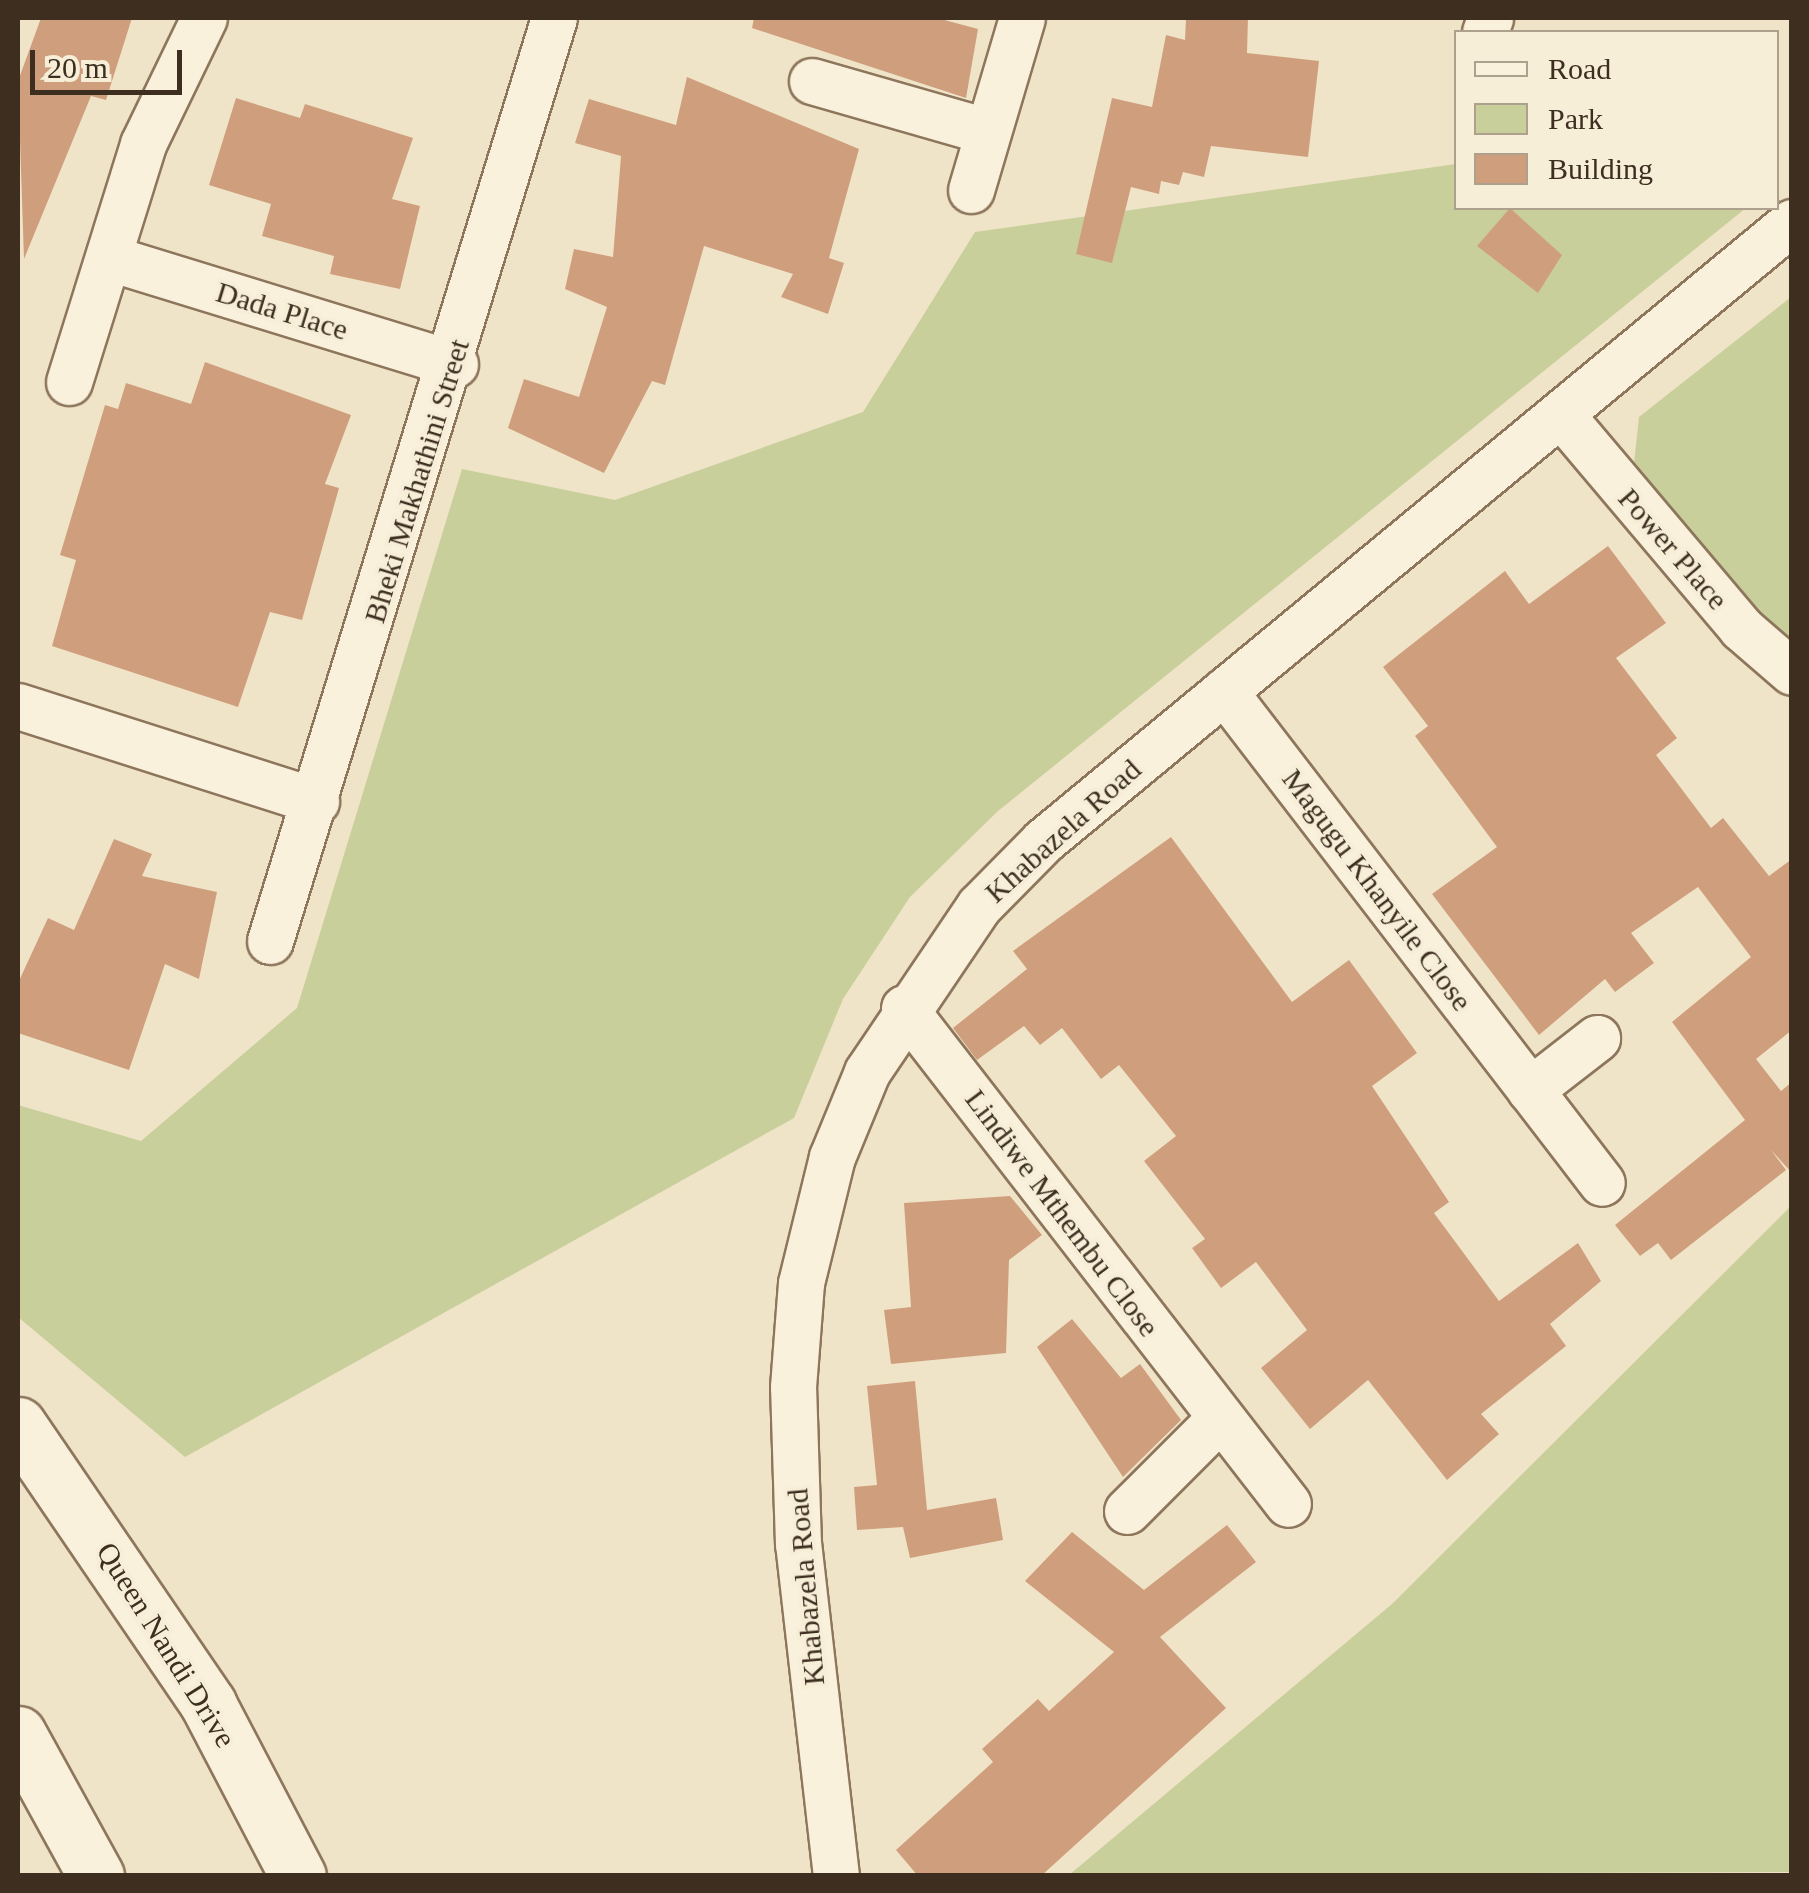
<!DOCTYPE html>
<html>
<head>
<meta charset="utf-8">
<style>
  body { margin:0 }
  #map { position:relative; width:1809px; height:1893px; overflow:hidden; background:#f0e4c8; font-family:"Times New Roman",serif }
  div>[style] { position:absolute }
  .green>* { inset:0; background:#c9cf9b }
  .building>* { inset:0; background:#cf9f7d }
  .roads { filter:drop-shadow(2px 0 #8d765c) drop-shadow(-2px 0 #8d765c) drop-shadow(0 2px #8d765c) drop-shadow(0 -2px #8d765c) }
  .minor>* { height:45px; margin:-22.5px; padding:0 22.5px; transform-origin:22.5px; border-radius:22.5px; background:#faf1dc }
  .secondary>* { height:55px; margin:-27.5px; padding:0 27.5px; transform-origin:27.5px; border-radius:27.5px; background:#faf1dc }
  span { translate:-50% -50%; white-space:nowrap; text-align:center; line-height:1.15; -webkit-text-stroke:8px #f7eed8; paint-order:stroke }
  .street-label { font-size:30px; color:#3d2e20 }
  .frame { position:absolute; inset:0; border:20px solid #3d2e20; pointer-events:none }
  .legend { position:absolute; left:1454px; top:30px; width:325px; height:180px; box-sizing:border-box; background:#f7eed8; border:2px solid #ada18e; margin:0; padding:12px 18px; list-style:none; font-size:30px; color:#3d2e20 }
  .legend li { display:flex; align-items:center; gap:20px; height:50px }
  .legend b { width:50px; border:2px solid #ada18e }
  .scale { position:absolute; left:30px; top:50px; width:152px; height:45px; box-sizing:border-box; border:5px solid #3d2e20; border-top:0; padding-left:12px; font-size:30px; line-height:35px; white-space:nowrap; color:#3d2e20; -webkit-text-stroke:8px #f7eed8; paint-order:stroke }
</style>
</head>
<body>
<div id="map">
  <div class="green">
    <div style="clip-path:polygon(1456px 164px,1456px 208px,1746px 208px,998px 811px,910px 897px,843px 999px,794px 1118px,185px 1457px,18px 1317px,18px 1105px,141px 1141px,297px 1008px,462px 469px,615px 500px,863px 412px,975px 232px)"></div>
    <div style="clip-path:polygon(1791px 297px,1791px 653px,1633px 472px,1639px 417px)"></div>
    <div style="clip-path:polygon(1791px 1206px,1791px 1872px,1069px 1875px,1392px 1604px)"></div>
  </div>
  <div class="building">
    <div style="clip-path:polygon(41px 18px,132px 18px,106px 100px,91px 96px,24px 259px,18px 81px)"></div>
    <div style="clip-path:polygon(754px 18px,937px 18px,978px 29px,966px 98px,752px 28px)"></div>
    <div style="clip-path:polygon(1186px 18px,1248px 18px,1247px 53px,1319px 61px,1308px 157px,1211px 146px,1204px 177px,1183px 172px,1179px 185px,1161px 181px,1159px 194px,1131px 187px,1112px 263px,1076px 254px,1112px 98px,1152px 107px,1166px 35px,1185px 40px)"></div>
    <div style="clip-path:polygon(687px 77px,859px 149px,829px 258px,844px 263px,828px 314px,781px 297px,793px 274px,704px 246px,665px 385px,652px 381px,604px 473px,508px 428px,524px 379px,579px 397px,607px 307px,565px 289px,574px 249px,613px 257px,621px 156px,575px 143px,589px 99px,676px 125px)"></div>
    <div style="clip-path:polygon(236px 98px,300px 118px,305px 104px,413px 138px,392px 199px,420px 206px,400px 289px,330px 274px,334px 256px,262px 236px,271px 204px,209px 185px)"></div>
    <div style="clip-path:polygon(1510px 208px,1562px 255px,1538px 293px,1477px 246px)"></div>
    <div style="clip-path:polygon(205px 362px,351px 415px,325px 484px,339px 488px,302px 620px,270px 612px,238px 707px,52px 646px,76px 560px,60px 555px,105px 405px,118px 409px,126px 383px,191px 404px)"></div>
    <div style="clip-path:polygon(1608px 546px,1666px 623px,1616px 658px,1677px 738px,1656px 755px,1711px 828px,1723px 818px,1769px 876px,1792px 859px,1792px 1030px,1756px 1059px,1781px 1091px,1792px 1082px,1792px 1173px,1771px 1150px,1786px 1170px,1671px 1260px,1658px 1243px,1640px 1256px,1615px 1225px,1745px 1120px,1672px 1022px,1751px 957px,1698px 887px,1631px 933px,1654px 963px,1615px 992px,1605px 979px,1539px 1035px,1432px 894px,1497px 847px,1415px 736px,1428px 726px,1383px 667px,1505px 571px,1529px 604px)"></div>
    <div style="clip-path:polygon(1171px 837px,1292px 1002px,1349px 960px,1417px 1053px,1372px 1086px,1449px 1202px,1434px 1213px,1499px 1301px,1578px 1243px,1601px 1281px,1550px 1324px,1566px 1346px,1481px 1414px,1499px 1434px,1447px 1480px,1368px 1380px,1310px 1429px,1261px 1368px,1307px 1330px,1256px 1262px,1221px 1288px,1192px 1248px,1205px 1239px,1144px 1161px,1176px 1136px,1119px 1065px,1101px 1079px,1062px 1028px,1040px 1045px,1024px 1026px,977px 1060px,953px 1028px,1027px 969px,1013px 951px)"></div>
    <div style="clip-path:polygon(114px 839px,152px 854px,142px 876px,217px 892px,199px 979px,165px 964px,129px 1070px,18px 1033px,18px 983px,48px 918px,74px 930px)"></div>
    <div style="clip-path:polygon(1010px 1196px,1042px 1235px,1009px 1260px,1006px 1353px,891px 1364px,884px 1310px,911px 1307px,904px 1203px)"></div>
    <div style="clip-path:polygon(1072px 1319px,1121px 1378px,1140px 1364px,1181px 1420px,1123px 1477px,1037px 1347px)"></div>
    <div style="clip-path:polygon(915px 1381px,927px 1510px,996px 1498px,1003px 1540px,910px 1558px,903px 1527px,857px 1530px,854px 1487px,877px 1485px,867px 1386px)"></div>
    <div style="clip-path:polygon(1227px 1525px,1256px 1562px,1160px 1637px,1226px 1708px,1041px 1876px,918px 1876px,896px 1850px,993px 1762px,982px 1749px,1038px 1699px,1049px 1711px,1114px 1652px,1025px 1581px,1072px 1532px,1144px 1590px)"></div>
  </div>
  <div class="roads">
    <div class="minor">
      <div style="left:1485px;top:32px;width:15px;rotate:-70deg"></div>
      <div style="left:812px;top:81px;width:181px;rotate:16deg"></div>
      <div style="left:971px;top:190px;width:179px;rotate:-73.5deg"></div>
      <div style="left:110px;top:258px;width:361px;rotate:17.1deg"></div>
      <div style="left:69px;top:382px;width:249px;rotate:-72.7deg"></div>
      <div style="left:143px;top:144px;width:140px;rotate:-64.2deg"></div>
      <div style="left:1563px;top:417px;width:276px;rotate:49.8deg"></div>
      <div style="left:1741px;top:628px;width:67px;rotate:40.8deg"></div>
      <div style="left:1224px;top:691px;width:620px;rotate:52.47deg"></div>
      <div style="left:18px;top:706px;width:313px;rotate:17.7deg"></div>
      <div style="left:270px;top:941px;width:966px;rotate:-72.9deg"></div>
      <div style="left:904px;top:1008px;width:627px;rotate:52.25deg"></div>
      <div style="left:1530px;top:1090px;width:85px;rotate:-37.8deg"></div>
      <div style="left:1127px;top:1511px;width:130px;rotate:-45deg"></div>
      <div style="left:836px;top:1876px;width:334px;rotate:-96.5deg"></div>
      <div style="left:798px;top:1544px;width:157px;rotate:-91.8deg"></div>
      <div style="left:793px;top:1387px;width:104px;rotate:-85.6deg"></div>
      <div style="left:801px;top:1283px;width:130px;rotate:-76.2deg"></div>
      <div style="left:832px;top:1157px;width:92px;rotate:-67.6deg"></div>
      <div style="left:867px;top:1072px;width:200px;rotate:-56deg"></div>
      <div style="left:979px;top:906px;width:91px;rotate:-45.4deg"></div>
      <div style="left:1043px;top:841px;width:972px;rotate:-39.57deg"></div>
    </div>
    <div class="secondary">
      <div style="left:18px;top:1425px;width:338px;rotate:55.7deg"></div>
      <div style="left:208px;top:1704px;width:194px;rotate:62.4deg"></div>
      <div style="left:18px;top:1734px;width:162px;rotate:61.2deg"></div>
    </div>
  </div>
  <div class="street-label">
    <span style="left:282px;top:311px;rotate:17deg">Dada Place</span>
    <span style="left:417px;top:481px;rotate:-73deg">Bheki Makhathini Street</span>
    <span style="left:1673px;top:549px;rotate:49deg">Power Place</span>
    <span style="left:1063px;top:831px;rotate:-42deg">Khabazela Road</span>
    <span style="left:1377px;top:890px;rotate:53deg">Magugu Khanyile Close</span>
    <span style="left:1062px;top:1213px;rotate:53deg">Lindiwe Mthembu Close</span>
    <span style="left:806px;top:1587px;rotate:-95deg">Khabazela Road</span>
    <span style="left:166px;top:1645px;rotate:58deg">Queen Nandi Drive</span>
  </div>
  <div class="frame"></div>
  <ul class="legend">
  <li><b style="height:12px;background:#faf1dc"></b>Road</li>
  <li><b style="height:28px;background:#c9cf9b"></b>Park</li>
  <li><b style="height:28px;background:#cf9f7d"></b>Building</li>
  </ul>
  <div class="scale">20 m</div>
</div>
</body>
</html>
